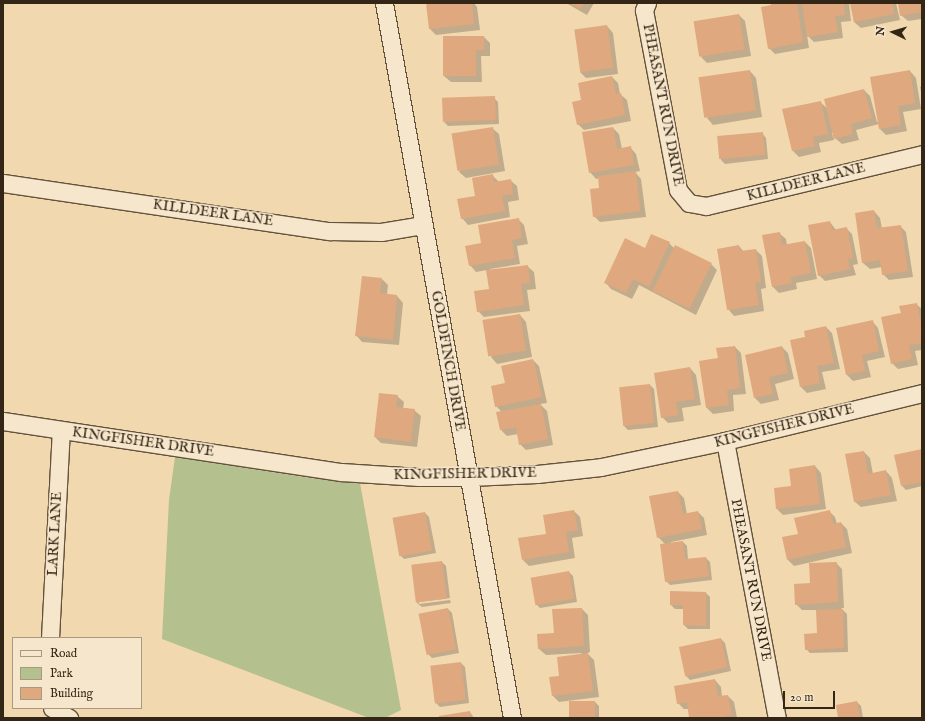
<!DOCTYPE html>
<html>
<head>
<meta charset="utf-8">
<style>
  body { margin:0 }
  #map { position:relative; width:925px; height:721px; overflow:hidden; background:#f1d8af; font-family:"IM FELL English",serif }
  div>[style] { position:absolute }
  .green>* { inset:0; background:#b5c08f }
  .shadow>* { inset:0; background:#0003 }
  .building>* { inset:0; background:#e0a87e; transform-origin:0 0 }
  .roads { filter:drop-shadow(1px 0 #63523c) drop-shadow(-1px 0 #63523c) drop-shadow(0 1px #63523c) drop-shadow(0 -1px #63523c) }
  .minor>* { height:17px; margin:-8.5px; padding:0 8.5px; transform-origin:8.5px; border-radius:8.5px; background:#f6e6cb }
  span { translate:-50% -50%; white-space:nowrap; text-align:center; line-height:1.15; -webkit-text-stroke:3px #f6e6cb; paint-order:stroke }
  .street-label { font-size:14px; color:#342616 }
  .frame { position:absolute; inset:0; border:4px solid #342616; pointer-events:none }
  .legend { position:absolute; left:12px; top:637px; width:130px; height:72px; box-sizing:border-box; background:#f6e6cb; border:1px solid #a89983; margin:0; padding:5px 7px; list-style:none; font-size:12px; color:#342616 }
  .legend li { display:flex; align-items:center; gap:8px; height:20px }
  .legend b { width:20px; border:1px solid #a89983 }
  .north { position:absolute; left:873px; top:12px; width:40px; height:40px; -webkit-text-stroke:3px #f6e6cb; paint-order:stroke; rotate:275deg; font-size:11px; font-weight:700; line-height:16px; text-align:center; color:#342616 }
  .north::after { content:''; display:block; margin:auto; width:14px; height:18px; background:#342616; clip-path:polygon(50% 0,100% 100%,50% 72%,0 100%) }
  .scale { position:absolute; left:783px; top:691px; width:52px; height:18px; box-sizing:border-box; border:2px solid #342616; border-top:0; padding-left:5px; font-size:12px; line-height:14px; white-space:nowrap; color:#342616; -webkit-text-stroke:3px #f6e6cb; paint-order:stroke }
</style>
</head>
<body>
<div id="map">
  <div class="green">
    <div style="clip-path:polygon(175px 457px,311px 478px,360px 483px,401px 710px,385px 718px,369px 718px,162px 639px,169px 500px)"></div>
  </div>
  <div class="shadow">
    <div style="clip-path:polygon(427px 3px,474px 3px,477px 7px,480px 30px,436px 35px,430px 29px)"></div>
    <div style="clip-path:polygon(566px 3px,594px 3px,587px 15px)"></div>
    <div style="clip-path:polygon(772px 3px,849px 3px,851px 21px,841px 22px,843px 38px,814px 42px,807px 35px,809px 48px,775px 54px,769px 48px)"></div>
    <div style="clip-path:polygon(851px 3px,896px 3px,900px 20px,861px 28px,854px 22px)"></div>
    <div style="clip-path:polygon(899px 3px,922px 3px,922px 19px,908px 21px,901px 15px)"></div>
    <div style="clip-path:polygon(739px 15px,745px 21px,751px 56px,707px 63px,701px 57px)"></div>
    <div style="clip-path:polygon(607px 26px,613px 33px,618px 74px,586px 78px,580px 72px)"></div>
    <div style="clip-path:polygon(444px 37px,484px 37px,490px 43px,490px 56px,481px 56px,482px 82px,451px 82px,444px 76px)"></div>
    <div style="clip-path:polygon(750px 71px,756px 78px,762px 117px,713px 125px,707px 118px)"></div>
    <div style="clip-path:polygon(910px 71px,916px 78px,921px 109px,903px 112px,907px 131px,886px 135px,880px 129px,879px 124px,856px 130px,859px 140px,842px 144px,835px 138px,834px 132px,832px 133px,834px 140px,819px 143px,821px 152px,799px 157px,793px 151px,820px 102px,828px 109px,864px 90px,870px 96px,877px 122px,879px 122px)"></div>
    <div style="clip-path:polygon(612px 77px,618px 83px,620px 94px,627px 100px,631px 121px,584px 130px,578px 124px,582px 101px)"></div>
    <div style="clip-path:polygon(922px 86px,922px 96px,920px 87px)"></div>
    <div style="clip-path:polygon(494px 98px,498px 102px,499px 124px,448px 126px,444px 122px)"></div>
    <div style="clip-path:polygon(492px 128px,499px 134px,505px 171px,466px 178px,459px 172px)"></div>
    <div style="clip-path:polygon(613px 128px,619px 134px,622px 149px,630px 147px,636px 154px,640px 171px,635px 172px,641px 179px,646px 217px,600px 222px,594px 216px,601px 189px,599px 178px,596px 179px,590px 172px)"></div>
    <div style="clip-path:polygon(762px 133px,766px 138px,768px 159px,725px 164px,721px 160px,718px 138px)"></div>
    <div style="clip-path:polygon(492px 175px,499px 182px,510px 180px,517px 186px,519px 200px,508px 202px,510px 217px,468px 225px,462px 218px,476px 196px)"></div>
    <div style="clip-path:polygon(874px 211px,880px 218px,882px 229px,900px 226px,906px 232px,913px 277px,889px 280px,883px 274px,882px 267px,870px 269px,863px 263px)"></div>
    <div style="clip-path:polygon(518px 219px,524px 225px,528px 244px,517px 246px,520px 264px,490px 269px,490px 271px,527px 266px,534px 272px,536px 289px,527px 290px,530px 311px,484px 317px,478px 311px,490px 290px,487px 270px,476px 272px,470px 265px,482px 244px)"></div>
    <div style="clip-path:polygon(830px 222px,836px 230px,846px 228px,852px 234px,858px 264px,853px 265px,856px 275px,825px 281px,819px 275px)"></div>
    <div style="clip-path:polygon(779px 233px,786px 239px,787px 245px,805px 242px,811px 248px,817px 279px,796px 283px,797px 289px,779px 293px,773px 287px,763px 236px)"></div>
    <div style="clip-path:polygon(669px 243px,674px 248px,711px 264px,717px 270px,696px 315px,639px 285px,632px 299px,611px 289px,605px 282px,645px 249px)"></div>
    <div style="clip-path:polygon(739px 246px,744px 252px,756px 250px,762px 256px,766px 288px,761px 289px,764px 311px,734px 316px,728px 309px)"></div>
    <div style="clip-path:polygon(382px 279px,388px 285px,387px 295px,397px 296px,403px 303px,399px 345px,362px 342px,356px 335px)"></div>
    <div style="clip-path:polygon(916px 304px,922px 309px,922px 350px,915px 351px,918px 365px,898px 369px,892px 363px,902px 314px)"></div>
    <div style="clip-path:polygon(520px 315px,526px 322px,532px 357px,497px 364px,491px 357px)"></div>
    <div style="clip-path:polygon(872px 321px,878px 328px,885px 357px,867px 361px,871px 377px,853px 381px,847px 375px)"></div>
    <div style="clip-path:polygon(826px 327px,832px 333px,840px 369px,822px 372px,826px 389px,807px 393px,801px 387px,806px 337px)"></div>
    <div style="clip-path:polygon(735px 347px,741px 353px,746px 394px,733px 395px,734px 411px,713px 414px,707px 408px,719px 359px)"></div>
    <div style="clip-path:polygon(782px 347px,788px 353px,794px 379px,775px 384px,779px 400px,761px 404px,755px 398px)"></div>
    <div style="clip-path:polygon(533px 360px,539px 366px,547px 403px,540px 404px,547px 411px,553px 445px,526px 450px,520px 444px,518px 434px,507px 436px,501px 430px,498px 413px,502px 412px,496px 406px)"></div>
    <div style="clip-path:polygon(690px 368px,696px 375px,701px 405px,682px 408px,684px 421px,668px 423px,662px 417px)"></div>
    <div style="clip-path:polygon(650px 385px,654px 389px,658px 427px,628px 430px,624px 426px,620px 388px)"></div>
    <div style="clip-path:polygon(397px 396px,404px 402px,403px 409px,414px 410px,421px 416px,417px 447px,381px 443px,375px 437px)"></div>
    <div style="clip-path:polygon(922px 450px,922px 486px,906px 490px,902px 486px)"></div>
    <div style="clip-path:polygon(864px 452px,870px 458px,873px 474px,886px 471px,892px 478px,897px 501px,861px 507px,854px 501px)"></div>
    <div style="clip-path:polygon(815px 466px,821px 473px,826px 509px,783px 515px,777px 509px,792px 487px)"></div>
    <div style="clip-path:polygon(678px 492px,684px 498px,687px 514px,698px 512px,704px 518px,707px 535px,671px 542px,671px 544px,683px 542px,687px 546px,688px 560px,706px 558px,710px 562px,712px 580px,670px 585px,666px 581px,665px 544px,658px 537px)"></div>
    <div style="clip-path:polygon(574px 511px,580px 517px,583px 536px,572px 538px,575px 558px,529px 566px,523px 560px)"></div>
    <div style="clip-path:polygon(829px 511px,835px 517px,837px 524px,841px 523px,847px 529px,852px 553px,794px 566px,788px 560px,799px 534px)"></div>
    <div style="clip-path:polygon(425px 513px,429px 517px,436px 553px,404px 559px,400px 555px)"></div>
    <div style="clip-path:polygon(442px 562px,446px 566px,450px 598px,419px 602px,419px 604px,450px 600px,451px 603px,422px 607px,417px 603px)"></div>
    <div style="clip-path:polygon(836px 563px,842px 569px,844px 608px,841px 608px,847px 614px,848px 652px,810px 653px,806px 649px,818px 634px,817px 610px,802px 610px,796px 604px,811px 584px)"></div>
    <div style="clip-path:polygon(569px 572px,573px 576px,577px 602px,540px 608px,536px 604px)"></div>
    <div style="clip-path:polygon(706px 593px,710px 597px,710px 629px,688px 629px,684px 625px,684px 609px,675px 609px,671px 605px)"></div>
    <div style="clip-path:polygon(448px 609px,452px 613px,459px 653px,432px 658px,428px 654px)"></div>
    <div style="clip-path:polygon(582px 609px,588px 615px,590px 652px,587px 653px,594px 660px,599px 697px,559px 702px,553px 696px,550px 678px,560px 676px,582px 653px,546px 655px,539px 649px)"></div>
    <div style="clip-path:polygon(721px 639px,725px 643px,731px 671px,690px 680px,686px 676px,680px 648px)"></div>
    <div style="clip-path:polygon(461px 663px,465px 667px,469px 703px,440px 707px,436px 703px)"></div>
    <div style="clip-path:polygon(715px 680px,721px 687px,722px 697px,728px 696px,734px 702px,737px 718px,691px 718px,689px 709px,684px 709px,678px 703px)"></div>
    <div style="clip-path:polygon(595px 702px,599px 706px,599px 718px,571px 718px)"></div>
    <div style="clip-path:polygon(857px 702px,861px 706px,863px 718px,839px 718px)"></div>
    <div style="clip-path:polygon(470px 712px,474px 718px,440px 718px)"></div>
  </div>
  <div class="building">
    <div style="clip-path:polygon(426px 3px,472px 3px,474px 24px,429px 29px)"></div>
    <div style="clip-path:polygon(569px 3px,584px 3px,581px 9px)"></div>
    <div style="clip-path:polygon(771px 3px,797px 3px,803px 42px,768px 49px,761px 7px,771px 5px)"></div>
    <div style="clip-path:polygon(802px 3px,844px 3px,845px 15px,835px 16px,838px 32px,807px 37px)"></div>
    <div style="clip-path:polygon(850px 3px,892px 3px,894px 14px,854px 22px)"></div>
    <div style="clip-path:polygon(898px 3px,922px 3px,922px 12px,900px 16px)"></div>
    <div style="left:739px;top:14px;width:36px;height:46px;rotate:81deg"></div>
    <div style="left:607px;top:25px;width:43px;height:33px;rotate:82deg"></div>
    <div style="clip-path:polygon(443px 36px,484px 36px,484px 50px,476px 50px,476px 76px,443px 76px)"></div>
    <div style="left:750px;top:70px;width:41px;height:52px;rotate:82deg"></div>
    <div style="clip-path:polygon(910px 70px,915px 103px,898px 106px,901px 125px,879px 129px,870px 77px)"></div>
    <div style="clip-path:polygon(612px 76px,616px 94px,621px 93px,625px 115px,577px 125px,572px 102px,581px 100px,578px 83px)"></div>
    <div style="clip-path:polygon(864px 89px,872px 118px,851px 124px,853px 134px,834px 139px,824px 99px)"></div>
    <div style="left:495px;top:96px;width:24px;height:53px;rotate:88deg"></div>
    <div style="clip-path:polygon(821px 101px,828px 134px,813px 137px,815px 146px,792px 151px,782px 109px)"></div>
    <div style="left:493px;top:127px;width:38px;height:42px;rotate:81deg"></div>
    <div style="clip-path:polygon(613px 127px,617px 149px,631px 146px,634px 165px,589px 173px,582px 132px)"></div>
    <div style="left:763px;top:132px;width:23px;height:46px;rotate:85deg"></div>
    <div style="clip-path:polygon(636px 171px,640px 211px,593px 217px,590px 189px,599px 188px,598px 176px)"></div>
    <div style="clip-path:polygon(493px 174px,494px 182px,511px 179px,513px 194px,502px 196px,505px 211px,461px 219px,457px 199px,475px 196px,472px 178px)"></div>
    <div style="clip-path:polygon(874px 210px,877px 228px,901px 225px,908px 271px,882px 275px,880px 260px,862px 263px,855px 213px)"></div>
    <div style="clip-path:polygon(519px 218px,522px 238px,512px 240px,515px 258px,469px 266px,465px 246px,481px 243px,478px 225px)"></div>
    <div style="clip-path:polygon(830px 221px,832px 230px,847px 227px,853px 258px,848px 259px,850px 269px,818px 276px,808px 225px)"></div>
    <div style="clip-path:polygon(780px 232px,782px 245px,805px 241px,811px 273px,790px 277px,792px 283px,772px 287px,762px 235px)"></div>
    <div style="clip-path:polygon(651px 234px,670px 242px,649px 287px,633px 279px,626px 293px,604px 283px,625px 238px,645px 248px)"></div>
    <div style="left:675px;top:245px;width:41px;height:51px;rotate:26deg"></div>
    <div style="clip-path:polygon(739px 245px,740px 251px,756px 249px,761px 282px,755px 283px,759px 305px,727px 310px,717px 249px)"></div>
    <div style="clip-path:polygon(528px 265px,530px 283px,521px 284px,524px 305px,477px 312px,474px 291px,489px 289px,486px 270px)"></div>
    <div style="clip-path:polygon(362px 276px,382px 278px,380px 293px,397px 295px,393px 340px,355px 336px)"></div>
    <div style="clip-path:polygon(917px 303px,922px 328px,922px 343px,909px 345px,912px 359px,891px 364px,881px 317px,901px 313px,899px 306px)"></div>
    <div style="left:520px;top:314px;width:37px;height:38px;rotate:81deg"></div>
    <div style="clip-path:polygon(873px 320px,879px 351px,862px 355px,865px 371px,846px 375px,836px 328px)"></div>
    <div style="clip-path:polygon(826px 326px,834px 363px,817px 366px,820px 383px,800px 387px,790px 340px,805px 337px,804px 331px)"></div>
    <div style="clip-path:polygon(735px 346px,740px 388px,727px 390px,729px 405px,706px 408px,699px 361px,718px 358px,716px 348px)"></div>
    <div style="clip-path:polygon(782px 346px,788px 373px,769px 377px,773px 394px,754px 398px,745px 355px)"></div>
    <div style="clip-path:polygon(533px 359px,542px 397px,495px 407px,491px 386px,505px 383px,501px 366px)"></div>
    <div style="clip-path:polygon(690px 367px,695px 399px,676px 402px,678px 415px,661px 418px,654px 373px)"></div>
    <div style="left:650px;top:384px;width:39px;height:31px;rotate:84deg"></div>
    <div style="clip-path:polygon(379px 393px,398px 395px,396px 407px,415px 409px,411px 442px,374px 437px)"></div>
    <div style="clip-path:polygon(541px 404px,548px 439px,519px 445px,516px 428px,500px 430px,496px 412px)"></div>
    <div style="clip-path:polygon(922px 449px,922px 482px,901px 486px,894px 455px)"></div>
    <div style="clip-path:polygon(864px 451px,868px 474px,886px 470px,891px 495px,854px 502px,845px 454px)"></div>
    <div style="clip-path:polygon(815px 465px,820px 504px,776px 509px,774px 488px,791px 486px,789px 469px)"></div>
    <div style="clip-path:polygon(678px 491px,683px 514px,698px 511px,702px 529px,657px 538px,649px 496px)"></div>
    <div style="clip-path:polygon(574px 510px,578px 530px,566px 532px,569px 552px,522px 560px,518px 538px,546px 534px,543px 515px)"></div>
    <div style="clip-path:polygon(830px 510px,833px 524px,841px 522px,846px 547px,787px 560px,782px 537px,798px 534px,794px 518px)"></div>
    <div style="left:425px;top:512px;width:39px;height:33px;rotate:80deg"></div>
    <div style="clip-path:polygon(683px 541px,685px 559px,706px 557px,709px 576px,665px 582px,660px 544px)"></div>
    <div style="left:442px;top:561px;width:38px;height:31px;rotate:83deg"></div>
    <div style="clip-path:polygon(837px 562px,838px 602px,795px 605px,794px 584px,810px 583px,809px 563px)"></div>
    <div style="left:569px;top:571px;width:28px;height:39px;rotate:80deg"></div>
    <div style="clip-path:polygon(670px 591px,706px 592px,706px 626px,683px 625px,683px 605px,670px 605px)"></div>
    <div style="left:448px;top:608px;width:42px;height:30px;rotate:79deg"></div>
    <div style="clip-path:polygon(582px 608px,584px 646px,538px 649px,537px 634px,554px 633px,552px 609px)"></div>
    <div style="clip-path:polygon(843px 609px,844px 648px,805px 650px,804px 634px,817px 633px,816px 610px)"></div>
    <div style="left:721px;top:638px;width:30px;height:43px;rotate:78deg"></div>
    <div style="clip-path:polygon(588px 653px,593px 691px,552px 696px,549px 677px,559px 676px,557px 657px)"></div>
    <div style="left:461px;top:662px;width:38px;height:31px;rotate:83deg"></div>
    <div style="clip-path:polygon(715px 679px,718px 696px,728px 695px,732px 715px,715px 718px,689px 718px,687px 702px,677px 704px,674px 686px)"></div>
    <div style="left:569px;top:701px;width:26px;height:17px"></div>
    <div style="clip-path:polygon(857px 701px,860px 718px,838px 718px,836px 705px)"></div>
    <div style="clip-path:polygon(470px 711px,471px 718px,439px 718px,439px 716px)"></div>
  </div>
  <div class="roads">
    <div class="minor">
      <div style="left:384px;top:3px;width:726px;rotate:79.85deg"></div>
      <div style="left:647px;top:3px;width:8px;rotate:113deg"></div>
      <div style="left:644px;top:10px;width:183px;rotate:79.3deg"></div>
      <div style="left:678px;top:190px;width:17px;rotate:50deg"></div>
      <div style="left:689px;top:203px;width:17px;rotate:10deg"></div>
      <div style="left:706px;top:206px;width:222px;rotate:-13.5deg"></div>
      <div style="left:3px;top:183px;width:331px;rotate:8.4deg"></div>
      <div style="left:330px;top:231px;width:51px;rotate:1.1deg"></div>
      <div style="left:381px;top:232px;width:43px;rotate:-9.5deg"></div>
      <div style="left:3px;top:421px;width:342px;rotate:8.6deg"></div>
      <div style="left:341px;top:472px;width:78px;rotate:3.7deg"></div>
      <div style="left:419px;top:477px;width:50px"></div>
      <div style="left:469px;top:477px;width:68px;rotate:-2.5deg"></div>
      <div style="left:537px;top:474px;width:64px;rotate:-6.2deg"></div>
      <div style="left:601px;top:467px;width:127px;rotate:-11.8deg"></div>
      <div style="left:725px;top:441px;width:203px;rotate:-13.7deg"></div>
      <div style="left:725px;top:441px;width:282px;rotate:79.4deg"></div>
      <div style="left:50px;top:638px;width:208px;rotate:-87deg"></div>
      <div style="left:52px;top:708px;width:20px;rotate:30deg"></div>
    </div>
  </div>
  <div class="street-label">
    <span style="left:663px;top:105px;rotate:79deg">PHEASANT RUN DRIVE</span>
    <span style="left:806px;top:182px;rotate:-14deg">KILLDEER LANE</span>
    <span style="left:213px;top:213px;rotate:8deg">KILLDEER LANE</span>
    <span style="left:448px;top:361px;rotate:80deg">GOLDFINCH DRIVE</span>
    <span style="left:784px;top:426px;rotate:-14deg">KINGFISHER DRIVE</span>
    <span style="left:143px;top:442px;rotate:8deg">KINGFISHER DRIVE</span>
    <span style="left:465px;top:474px;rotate:-1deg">KINGFISHER DRIVE</span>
    <span style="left:55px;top:534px;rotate:-87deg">LARK LANE</span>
    <span style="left:751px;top:580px;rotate:79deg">PHEASANT RUN DRIVE</span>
  </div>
  <div class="frame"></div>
  <ul class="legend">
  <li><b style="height:5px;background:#f6e6cb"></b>Road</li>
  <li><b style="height:11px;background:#b5c08f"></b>Park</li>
  <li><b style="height:11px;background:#e0a87e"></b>Building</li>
  </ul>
  <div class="north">N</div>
  <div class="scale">20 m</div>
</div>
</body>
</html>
